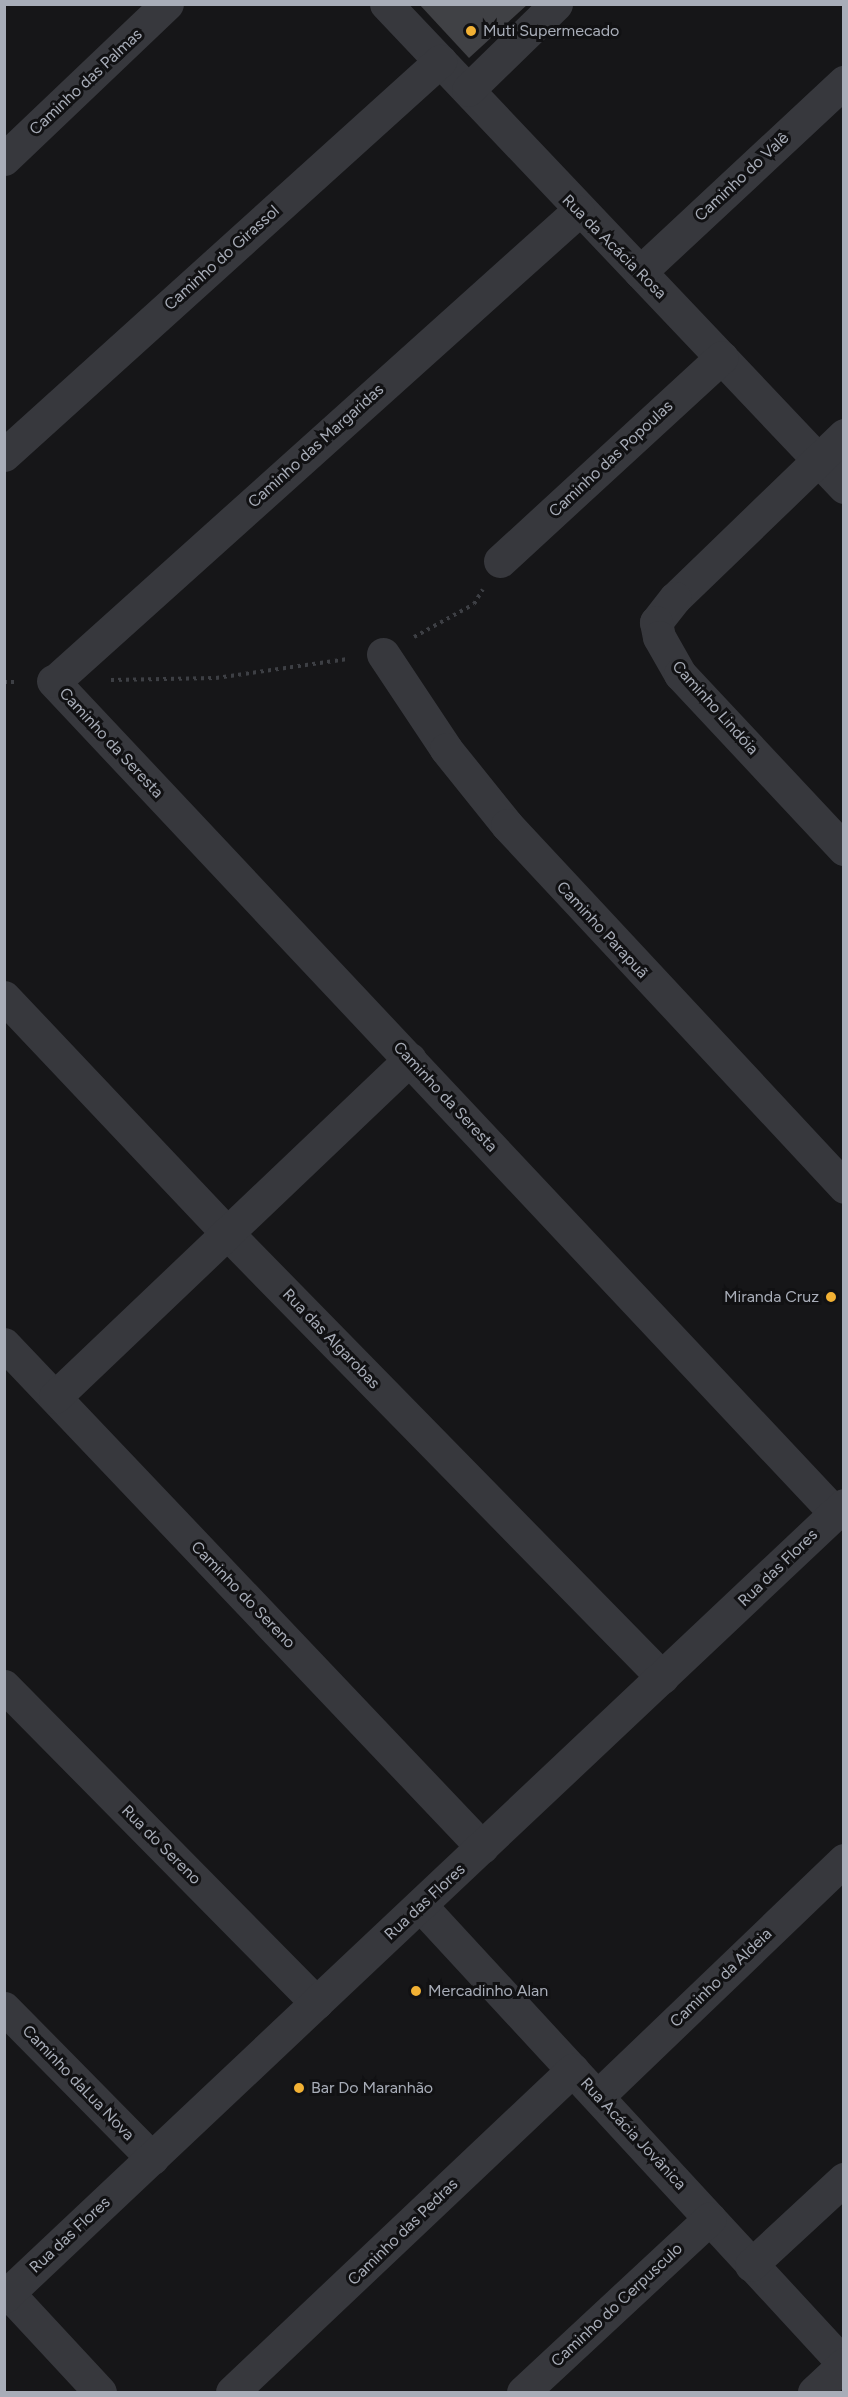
<!DOCTYPE html>
<html>
<head>
<meta charset="utf-8">
<style>
  body { margin:0 }
  #map { position:relative; width:848px; height:2397px; overflow:hidden; background:#161618; font-family:Figtree,sans-serif }
  div>[style] { position:absolute }
  .building>* { inset:0; background:#404145 }
  .path>* { height:4px; margin-top:-2px; transform-origin:0; background:repeating-linear-gradient(90deg,#3d3f44 0 3px,transparent 0 7.5px) }
  .minor>* { height:33px; margin:-16.5px; padding:0 16.5px; transform-origin:16.5px; border-radius:16.5px; background:#37383d }
  .tertiary>* { height:33px; margin:-16.5px; padding:0 16.5px; transform-origin:16.5px; border-radius:16.5px; background:#37383d }
  .dots>* { width:16px; height:16px; translate:-50% -50%; box-sizing:border-box; border:3px solid #111113; border-radius:50% }
  span { translate:-50% -50%; white-space:nowrap; text-align:center; line-height:1.15; -webkit-text-stroke:6px #111113; paint-order:stroke }
  .poi-label { font-size:16px; color:#a8adb8 }
  .left { translate:0 -50%; text-align:left }
  .right { translate:-100% -50%; text-align:right }
  .street-label { font-size:16px; color:#a8adb8 }
  .frame { position:absolute; inset:0; border:6px solid #a8adb8; pointer-events:none }
</style>
</head>
<body>
<div id="map">
  <div class="building">
    <div style="clip-path:polygon(419px 4px,528px 4px,469px 58px)"></div>
  </div>
  <div class="path">
    <div style="left:414px;top:637px;width:68px;rotate:-28.8deg"></div>
    <div style="left:474px;top:604px;width:17px;rotate:-59deg"></div>
    <div style="left:111px;top:680px;width:105px;rotate:-1.1deg"></div>
    <div style="left:216px;top:678px;width:133px;rotate:-8.2deg"></div>
    <div style="left:4px;top:682px;width:15px"></div>
  </div>
  <div class="minor">
    <div style="left:386px;top:4px;width:666px;rotate:46.52deg"></div>
    <div style="left:468px;top:90px;width:123px;rotate:-44.3deg"></div>
    <div style="left:4px;top:159px;width:225px;rotate:-43.6deg"></div>
    <div style="left:640px;top:272px;width:279px;rotate:-43deg"></div>
    <div style="left:844px;top:435px;width:235px;rotate:136deg"></div>
    <div style="left:675px;top:598px;width:31px;rotate:128deg"></div>
    <div style="left:656px;top:622px;width:15px;rotate:79deg"></div>
    <div style="left:659px;top:637px;width:43px;rotate:60.4deg"></div>
    <div style="left:680px;top:674px;width:240px;rotate:46.9deg"></div>
    <div style="left:4px;top:455px;width:588px;rotate:-42.1deg"></div>
    <div style="left:500px;top:561px;width:301px;rotate:-42.6deg"></div>
    <div style="left:383px;top:654px;width:114px;rotate:56.4deg"></div>
    <div style="left:446px;top:749px;width:97px;rotate:51.2deg"></div>
    <div style="left:507px;top:825px;width:495px;rotate:47deg"></div>
    <div style="left:53px;top:681px;width:1142px;rotate:46.77deg"></div>
    <div style="left:55px;top:681px;width:703px;rotate:-41.94deg"></div>
    <div style="left:4px;top:997px;width:325px;rotate:46.6deg"></div>
    <div style="left:227px;top:1233px;width:622px;rotate:45.59deg"></div>
    <div style="left:4px;top:1344px;width:694px;rotate:46.46deg"></div>
    <div style="left:55px;top:1397px;width:490px;rotate:-43.6deg"></div>
    <div style="left:4px;top:1686px;width:445px;rotate:45.4deg"></div>
    <div style="left:421px;top:1906px;width:623px;rotate:47.28deg"></div>
    <div style="left:844px;top:2364px;width:41px;rotate:137deg"></div>
    <div style="left:4px;top:2008px;width:211px;rotate:45.4deg"></div>
    <div style="left:598px;top:2096px;width:341px;rotate:-43.8deg"></div>
    <div style="left:751px;top:2265px;width:127px;rotate:-42.8deg"></div>
    <div style="left:8px;top:2293px;width:135px;rotate:47.1deg"></div>
    <div style="left:232px;top:2392px;width:469px;rotate:-43.4deg"></div>
    <div style="left:523px;top:2392px;width:255px;rotate:-42.9deg"></div>
  </div>
  <div class="tertiary">
    <div style="left:4px;top:2297px;width:1154px;rotate:-43.32deg"></div>
  </div>
  <div class="dots">
    <div style="left:471px;top:31px;background:#f2b134"></div>
    <div style="left:831px;top:1297px;background:#f2b134"></div>
    <div style="left:416px;top:1991px;background:#f2b134"></div>
    <div style="left:299px;top:2088px;background:#f2b134"></div>
  </div>
  <div class="poi-label">
    <span class="left" style="left:483px;top:31px">Muti Supermecado</span>
    <span class="right" style="left:819px;top:1297px">Miranda Cruz</span>
    <span class="left" style="left:428px;top:1991px">Mercadinho Alan</span>
    <span class="left" style="left:311px;top:2088px">Bar Do Maranhão</span>
  </div>
  <div class="street-label">
    <span style="left:86px;top:82px;rotate:-43deg">Caminho das Palmas</span>
    <span style="left:742px;top:177px;rotate:-43deg">Caminho do Valê</span>
    <span style="left:614px;top:247px;rotate:45deg">Rua da Acácia Rosa</span>
    <span style="left:222px;top:258px;rotate:-42deg">Caminho do Girassol</span>
    <span style="left:316px;top:446px;rotate:-42deg">Caminho das Margaridas</span>
    <span style="left:611px;top:459px;rotate:-43deg">Caminho das Popoulas</span>
    <span style="left:715px;top:708px;rotate:48deg">Caminho Lindóia</span>
    <span style="left:111px;top:743px;rotate:47deg">Caminho da Seresta</span>
    <span style="left:602px;top:930px;rotate:47deg">Caminho Parapuã</span>
    <span style="left:445px;top:1097px;rotate:47deg">Caminho da Seresta</span>
    <span style="left:331px;top:1339px;rotate:46deg">Rua das Algarobas</span>
    <span style="left:778px;top:1568px;rotate:-44deg">Rua das Flores</span>
    <span style="left:243px;top:1595px;rotate:46deg">Caminho do Sereno</span>
    <span style="left:161px;top:1845px;rotate:45deg">Rua do Sereno</span>
    <span style="left:425px;top:1902px;rotate:-43deg">Rua das Flores</span>
    <span style="left:721px;top:1978px;rotate:-44deg">Caminho da Aldeia</span>
    <span style="left:78px;top:2083px;rotate:46deg">Caminho daLua Nova</span>
    <span style="left:633px;top:2134px;rotate:47deg">Rua Acácia Jovânica</span>
    <span style="left:403px;top:2232px;rotate:-44deg">Caminho das Pedras</span>
    <span style="left:70px;top:2235px;rotate:-43deg">Rua das Flores</span>
    <span style="left:617px;top:2305px;rotate:-43deg">Caminho do Cerpusculo</span>
  </div>
  <div class="frame"></div>
</div>
</body>
</html>
